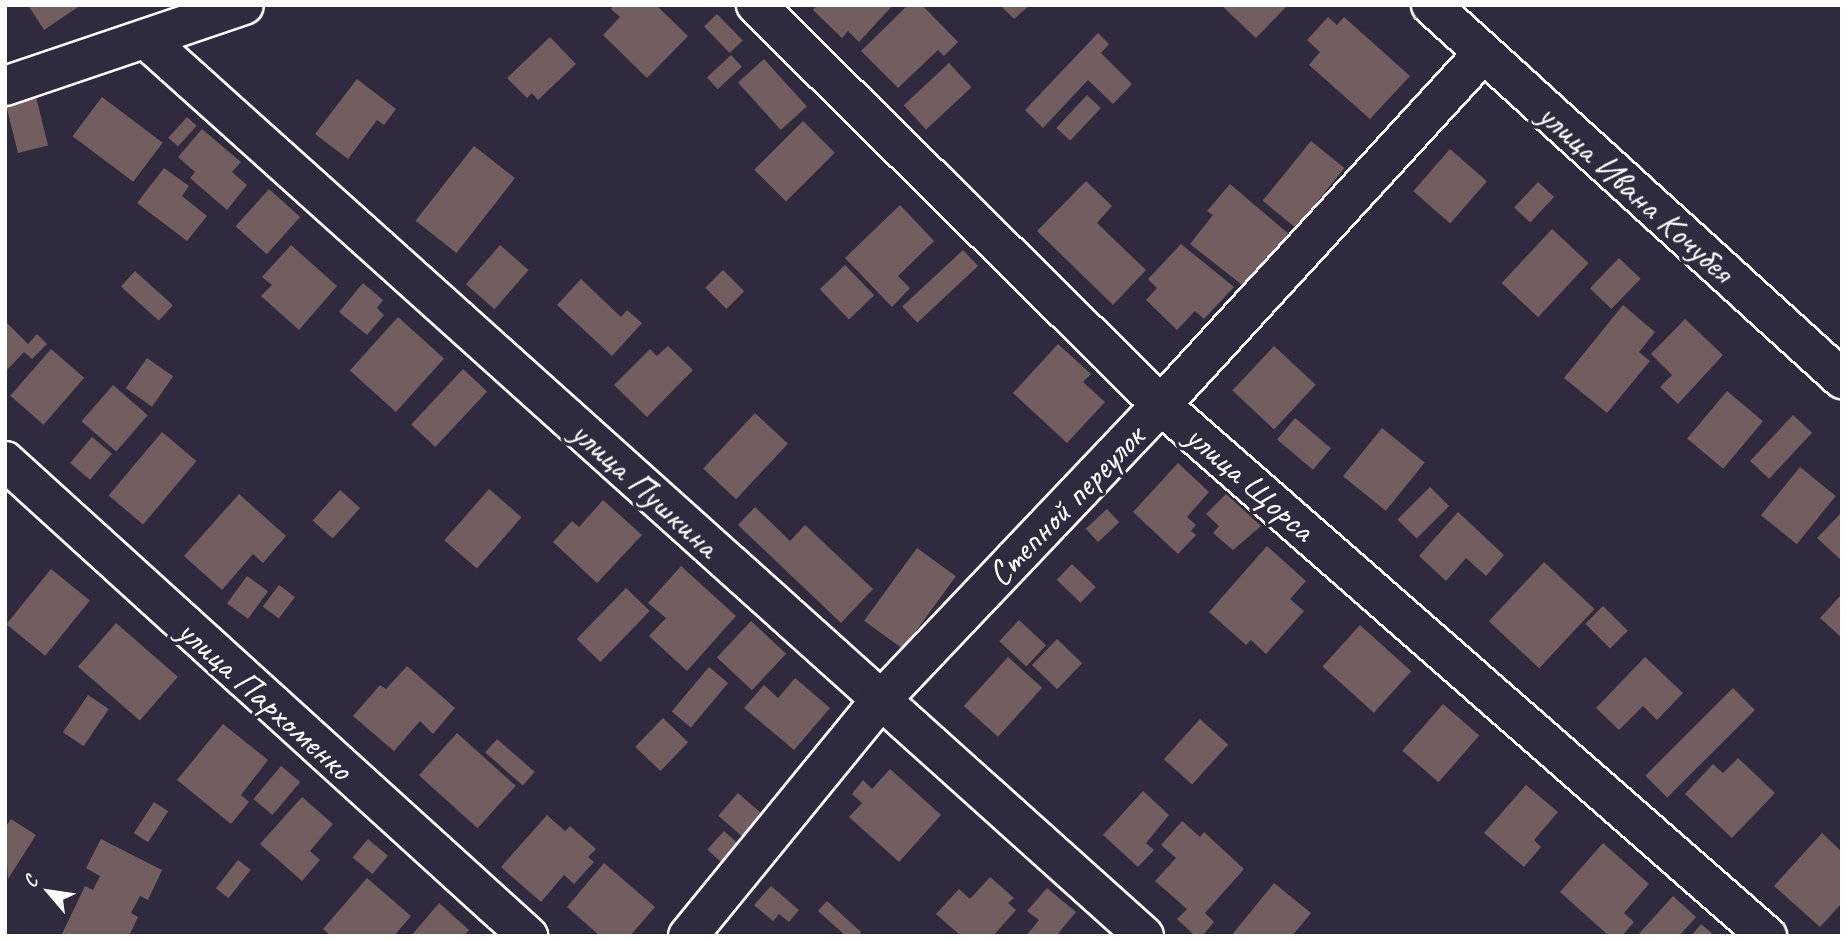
<!DOCTYPE html>
<html>
<head>
<meta charset="utf-8">
<style>
  body { margin:0 }
  #map { position:relative; width:1847px; height:941px; overflow:hidden; background:#2f2a3d; font-family:Caveat,sans-serif }
  div>[style] { position:absolute }
  .building>* { inset:0; background:#725e5f; transform-origin:0 0 }
  .roads { filter:drop-shadow(2px 0 #fff) drop-shadow(-2px 0 #fff) drop-shadow(0 2px #fff) drop-shadow(0 -2px #fff) }
  .minor>* { height:38px; margin:-19px; padding:0 19px; transform-origin:19px; border-radius:19px; background:#2f2a3d }
  span { translate:-50% -50%; white-space:nowrap; text-align:center; line-height:1.15; -webkit-text-stroke:7px #2f2a3d; paint-order:stroke }
  .street-label { font-size:35px; color:#fff }
  .frame { position:absolute; inset:0; border:7px solid #fff; pointer-events:none }
  .north { position:absolute; left:14px; top:857px; width:70px; height:70px; -webkit-text-stroke:5px #2f2a3d; paint-order:stroke; rotate:299deg; font-size:19px; font-weight:700; line-height:28px; text-align:center; color:#fff }
  .north::after { content:''; display:block; margin:auto; width:24px; height:32px; background:#fff; clip-path:polygon(50% 0,100% 100%,50% 72%,0 100%) }
</style>
</head>
<body>
<div id="map">
  <div class="building">
    <div style="clip-path:polygon(28px 5px,81px 5px,44px 30px)"></div>
    <div style="clip-path:polygon(614px 5px,656px 5px,688px 36px,647px 78px,603px 35px,620px 17px,611px 9px)"></div>
    <div style="clip-path:polygon(817px 5px,893px 5px,859px 42px,848px 31px,842px 38px,813px 10px)"></div>
    <div style="clip-path:polygon(908px 5px,922px 5px,958px 42px,944px 56px,938px 50px,898px 88px,861px 51px)"></div>
    <div style="clip-path:polygon(1000px 5px,1030px 5px,1014px 19px)"></div>
    <div style="clip-path:polygon(1221px 5px,1288px 5px,1256px 38px)"></div>
    <div style="left:717px;top:14px;width:37px;height:18px;rotate:46deg"></div>
    <div style="clip-path:polygon(1328px 17px,1337px 25px,1344px 17px,1410px 76px,1370px 119px,1309px 65px,1320px 52px,1307px 40px)"></div>
    <div style="clip-path:polygon(1098px 33px,1109px 44px,1101px 53px,1132px 84px,1113px 104px,1088px 80px,1043px 128px,1025px 110px)"></div>
    <div style="clip-path:polygon(550px 37px,576px 64px,538px 100px,532px 93px,527px 98px,507px 78px)"></div>
    <div style="left:731px;top:55px;width:16px;height:33px;rotate:47deg"></div>
    <div style="left:764px;top:59px;width:64px;height:35px;rotate:48deg"></div>
    <div style="left:949px;top:63px;width:33px;height:62px;rotate:47deg"></div>
    <div style="clip-path:polygon(357px 79px,396px 109px,384px 125px,377px 120px,348px 159px,315px 134px)"></div>
    <div style="left:35px;top:93px;width:54px;height:31px;rotate:76deg"></div>
    <div style="left:1087px;top:95px;width:19px;height:45px;rotate:43deg"></div>
    <div style="left:102px;top:97px;width:76px;height:49px;rotate:37deg"></div>
    <div style="left:187px;top:117px;width:13px;height:28px;rotate:42deg"></div>
    <div style="left:803px;top:121px;width:45px;height:69px;rotate:45deg"></div>
    <div style="clip-path:polygon(202px 129px,241px 162px,232px 172px,247px 185px,227px 210px,190px 178px,195px 172px,178px 157px)"></div>
    <div style="left:1311px;top:141px;width:43px;height:77px;rotate:39deg"></div>
    <div style="left:474px;top:146px;width:52px;height:95px;rotate:38deg"></div>
    <div style="left:1450px;top:149px;width:49px;height:56px;rotate:41deg"></div>
    <div style="clip-path:polygon(164px 168px,189px 186px,182px 196px,207px 216px,187px 241px,137px 203px)"></div>
    <div style="clip-path:polygon(1086px 181px,1112px 206px,1097px 223px,1146px 270px,1113px 305px,1037px 231px)"></div>
    <div style="left:1538px;top:182px;width:22px;height:35px;rotate:43deg"></div>
    <div style="clip-path:polygon(1230px 184px,1290px 235px,1246px 288px,1190px 244px,1213px 215px,1207px 211px)"></div>
    <div style="left:269px;top:189px;width:42px;height:50px;rotate:42deg"></div>
    <div style="clip-path:polygon(900px 205px,934px 241px,898px 276px,910px 288px,892px 307px,845px 258px)"></div>
    <div style="left:1552px;top:229px;width:50px;height:74px;rotate:43deg"></div>
    <div style="clip-path:polygon(1181px 244px,1234px 287px,1204px 319px,1195px 311px,1177px 330px,1146px 300px,1157px 288px,1148px 279px)"></div>
    <div style="clip-path:polygon(291px 245px,337px 286px,299px 330px,261px 296px,272px 285px,262px 277px)"></div>
    <div style="left:500px;top:245px;width:38px;height:52px;rotate:41deg"></div>
    <div style="left:963px;top:250px;width:22px;height:83px;rotate:47deg"></div>
    <div style="left:1619px;top:258px;width:30px;height:42px;rotate:44deg"></div>
    <div style="left:845px;top:265px;width:42px;height:35px;rotate:46deg"></div>
    <div style="left:723px;top:270px;width:30px;height:25px;rotate:45deg"></div>
    <div style="left:135px;top:271px;width:51px;height:21px;rotate:42deg"></div>
    <div style="clip-path:polygon(581px 279px,621px 317px,627px 310px,642px 323px,612px 356px,557px 305px)"></div>
    <div style="clip-path:polygon(363px 283px,383px 300px,377px 308px,384px 315px,367px 335px,339px 312px)"></div>
    <div style="clip-path:polygon(1623px 305px,1655px 332px,1639px 352px,1650px 361px,1607px 413px,1564px 378px)"></div>
    <div style="left:398px;top:317px;width:62px;height:72px;rotate:42deg"></div>
    <div style="clip-path:polygon(1685px 319px,1723px 355px,1678px 404px,1660px 387px,1672px 375px,1651px 354px)"></div>
    <div style="clip-path:polygon(5px 321px,28px 344px,37px 334px,47px 344px,32px 359px,24px 352px,5px 372px)"></div>
    <div style="clip-path:polygon(1058px 344px,1091px 374px,1083px 382px,1105px 402px,1067px 443px,1013px 393px)"></div>
    <div style="clip-path:polygon(668px 346px,693px 370px,647px 417px,614px 385px,650px 349px,657px 356px)"></div>
    <div style="left:1274px;top:346px;width:57px;height:61px;rotate:43deg"></div>
    <div style="left:51px;top:349px;width:44px;height:62px;rotate:41deg"></div>
    <div style="left:147px;top:358px;width:32px;height:37px;rotate:35deg"></div>
    <div style="left:463px;top:369px;width:33px;height:76px;rotate:43deg"></div>
    <div style="left:113px;top:385px;width:46px;height:48px;rotate:41deg"></div>
    <div style="left:1727px;top:391px;width:47px;height:62px;rotate:40deg"></div>
    <div style="left:755px;top:413px;width:45px;height:76px;rotate:43deg"></div>
    <div style="left:1793px;top:415px;width:26px;height:63px;rotate:43deg"></div>
    <div style="left:1295px;top:418px;width:47px;height:28px;rotate:40deg"></div>
    <div style="left:1382px;top:428px;width:55px;height:62px;rotate:39deg"></div>
    <div style="left:162px;top:432px;width:45px;height:83px;rotate:40deg"></div>
    <div style="left:92px;top:437px;width:26px;height:34px;rotate:40deg"></div>
    <div style="clip-path:polygon(1178px 463px,1209px 492px,1187px 517px,1196px 525px,1191px 531px,1196px 535px,1178px 554px,1133px 512px)"></div>
    <div style="left:1800px;top:467px;width:46px;height:62px;rotate:39deg"></div>
    <div style="left:1430px;top:487px;width:27px;height:46px;rotate:45deg"></div>
    <div style="left:489px;top:489px;width:43px;height:68px;rotate:41deg"></div>
    <div style="left:340px;top:490px;width:27px;height:41px;rotate:42deg"></div>
    <div style="clip-path:polygon(239px 494px,286px 536px,263px 563px,253px 554px,222px 590px,184px 556px)"></div>
    <div style="clip-path:polygon(1226px 494px,1261px 526px,1233px 550px,1213px 533px,1219px 526px,1206px 514px)"></div>
    <div style="clip-path:polygon(603px 500px,642px 535px,597px 583px,553px 542px,572px 521px,579px 527px)"></div>
    <div style="clip-path:polygon(755px 507px,790px 541px,805px 525px,873px 589px,841px 623px,738px 525px)"></div>
    <div style="left:1107px;top:509px;width:18px;height:29px;rotate:47deg"></div>
    <div style="clip-path:polygon(1458px 512px,1504px 555px,1486px 576px,1466px 558px,1446px 581px,1419px 556px)"></div>
    <div style="clip-path:polygon(1842px 512px,1842px 561px,1817px 538px)"></div>
    <div style="clip-path:polygon(1267px 546px,1306px 581px,1290px 599px,1304px 611px,1266px 654px,1251px 640px,1246px 645px,1209px 612px)"></div>
    <div style="left:917px;top:548px;width:48px;height:90px;rotate:36deg"></div>
    <div style="left:1544px;top:562px;width:69px;height:81px;rotate:43deg"></div>
    <div style="left:1072px;top:564px;width:33px;height:22px;rotate:44deg"></div>
    <div style="clip-path:polygon(681px 566px,736px 616px,687px 671px,649px 636px,666px 618px,648px 603px)"></div>
    <div style="left:51px;top:569px;width:50px;height:71px;rotate:39deg"></div>
    <div style="left:247px;top:576px;width:26px;height:34px;rotate:36deg"></div>
    <div style="left:279px;top:585px;width:20px;height:27px;rotate:37deg"></div>
    <div style="left:626px;top:588px;width:33px;height:71px;rotate:44deg"></div>
    <div style="clip-path:polygon(1842px 594px,1842px 638px,1820px 618px)"></div>
    <div style="left:1603px;top:606px;width:35px;height:25px;rotate:45deg"></div>
    <div style="left:1019px;top:620px;width:37px;height:29px;rotate:43deg"></div>
    <div style="left:751px;top:621px;width:48px;height:50px;rotate:43deg"></div>
    <div style="left:116px;top:623px;width:82px;height:58px;rotate:41deg"></div>
    <div style="left:1360px;top:625px;width:69px;height:56px;rotate:42deg"></div>
    <div style="left:1057px;top:639px;width:35px;height:36px;rotate:44deg"></div>
    <div style="left:1008px;top:657px;width:46px;height:66px;rotate:42deg"></div>
    <div style="clip-path:polygon(1645px 657px,1683px 693px,1657px 720px,1643px 706px,1619px 730px,1596px 708px)"></div>
    <div style="clip-path:polygon(407px 666px,455px 708px,433px 734px,420px 721px,394px 751px,353px 716px,380px 685px,386px 689px)"></div>
    <div style="left:709px;top:667px;width:25px;height:58px;rotate:40deg"></div>
    <div style="clip-path:polygon(795px 678px,830px 708px,794px 750px,744px 708px,764px 685px,778px 698px)"></div>
    <div style="left:1733px;top:688px;width:31px;height:124px;rotate:45deg"></div>
    <div style="left:88px;top:695px;width:25px;height:45px;rotate:34deg"></div>
    <div style="left:1443px;top:704px;width:48px;height:62px;rotate:41deg"></div>
    <div style="left:663px;top:718px;width:35px;height:40px;rotate:44deg"></div>
    <div style="left:1200px;top:719px;width:38px;height:54px;rotate:42deg"></div>
    <div style="clip-path:polygon(223px 724px,268px 760px,241px 795px,249px 802px,231px 824px,177px 780px)"></div>
    <div style="left:457px;top:733px;width:79px;height:57px;rotate:42deg"></div>
    <div style="left:497px;top:739px;width:50px;height:18px;rotate:41deg"></div>
    <div style="clip-path:polygon(1738px 758px,1775px 793px,1732px 838px,1685px 794px,1713px 764px,1723px 773px)"></div>
    <div style="left:281px;top:766px;width:25px;height:43px;rotate:40deg"></div>
    <div style="clip-path:polygon(890px 769px,941px 815px,899px 862px,849px 817px,862px 803px,852px 794px,863px 780px,872px 789px)"></div>
    <div style="clip-path:polygon(1526px 785px,1558px 812px,1534px 840px,1541px 847px,1524px 867px,1484px 833px)"></div>
    <div style="clip-path:polygon(1143px 791px,1169px 815px,1146px 843px,1154px 850px,1138px 867px,1103px 835px)"></div>
    <div style="left:738px;top:793px;width:32px;height:30px;rotate:41deg"></div>
    <div style="clip-path:polygon(302px 797px,333px 824px,310px 851px,320px 860px,302px 881px,260px 844px)"></div>
    <div style="left:154px;top:802px;width:17px;height:37px;rotate:33deg"></div>
    <div style="clip-path:polygon(547px 815px,565px 831px,570px 826px,596px 849px,588px 857px,594px 862px,574px 884px,564px 875px,541px 902px,501px 867px)"></div>
    <div style="clip-path:polygon(11px 819px,36px 835px,8px 879px,5px 828px)"></div>
    <div style="clip-path:polygon(1182px 821px,1200px 837px,1204px 832px,1244px 869px,1205px 913px,1214px 922px,1202px 936px,1195px 936px,1177px 919px,1187px 909px,1155px 881px,1176px 858px,1161px 845px)"></div>
    <div style="left:724px;top:831px;width:24px;height:25px;rotate:42deg"></div>
    <div style="clip-path:polygon(1822px 833px,1842px 852px,1842px 903px,1820px 927px,1774px 886px)"></div>
    <div style="clip-path:polygon(101px 839px,162px 870px,148px 900px,140px 896px,131px 913px,138px 917px,129px 936px,61px 936px,85px 886px,93px 890px,100px 876px,86px 868px)"></div>
    <div style="left:368px;top:839px;width:26px;height:24px;rotate:40deg"></div>
    <div style="clip-path:polygon(1603px 843px,1649px 884px,1624px 913px,1634px 922px,1622px 936px,1609px 936px,1560px 892px)"></div>
    <div style="left:238px;top:860px;width:16px;height:36px;rotate:38deg"></div>
    <div style="clip-path:polygon(604px 863px,655px 907px,630px 936px,600px 936px,567px 907px)"></div>
    <div style="clip-path:polygon(990px 877px,1014px 898px,1008px 903px,1016px 910px,993px 936px,961px 936px,936px 914px,959px 889px,970px 899px)"></div>
    <div style="clip-path:polygon(367px 878px,411px 916px,394px 936px,331px 936px,323px 929px)"></div>
    <div style="clip-path:polygon(1274px 883px,1311px 913px,1292px 936px,1231px 936px)"></div>
    <div style="clip-path:polygon(771px 886px,799px 910px,789px 922px,779px 914px,773px 921px,754px 905px)"></div>
    <div style="clip-path:polygon(1047px 888px,1076px 912px,1056px 936px,1026px 936px,1039px 920px,1027px 911px)"></div>
    <div style="clip-path:polygon(1673px 896px,1696px 917px,1679px 936px,1637px 936px)"></div>
    <div style="clip-path:polygon(827px 901px,861px 932px,858px 936px,846px 936px,818px 911px)"></div>
    <div style="clip-path:polygon(439px 903px,469px 930px,464px 936px,411px 936px)"></div>
    <div style="clip-path:polygon(1701px 924px,1715px 936px,1691px 936px)"></div>
  </div>
  <div class="roads">
    <div class="minor">
      <div style="left:756px;top:5px;width:569px;rotate:44.64deg"></div>
      <div style="left:1161px;top:405px;width:806px;rotate:41.23deg"></div>
      <div style="left:1431px;top:5px;width:556px;rotate:42.3deg"></div>
      <div style="left:148px;top:41px;width:1339px;rotate:41.94deg"></div>
      <div style="left:5px;top:86px;width:252px;rotate:-18.7deg"></div>
      <div style="left:5px;top:461px;width:707px;rotate:42.25deg"></div>
      <div style="left:688px;top:936px;width:303px;rotate:-50.8deg"></div>
      <div style="left:880px;top:701px;width:408px;rotate:-46.5deg"></div>
      <div style="left:1161px;top:405px;width:476px;rotate:-47.5deg"></div>
    </div>
  </div>
  <div class="street-label">
    <span style="left:1636px;top:193px;rotate:42deg">улица Ивана Кочубея</span>
    <span style="left:1250px;top:483px;rotate:41deg">улица Щорса</span>
    <span style="left:645px;top:489px;rotate:42deg">улица Пушкина</span>
    <span style="left:1066px;top:506px;rotate:-46deg">Степной переулок</span>
    <span style="left:265px;top:700px;rotate:42deg">улица Пархоменко</span>
  </div>
  <div class="frame"></div>
  <div class="north">С</div>
</div>
</body>
</html>
